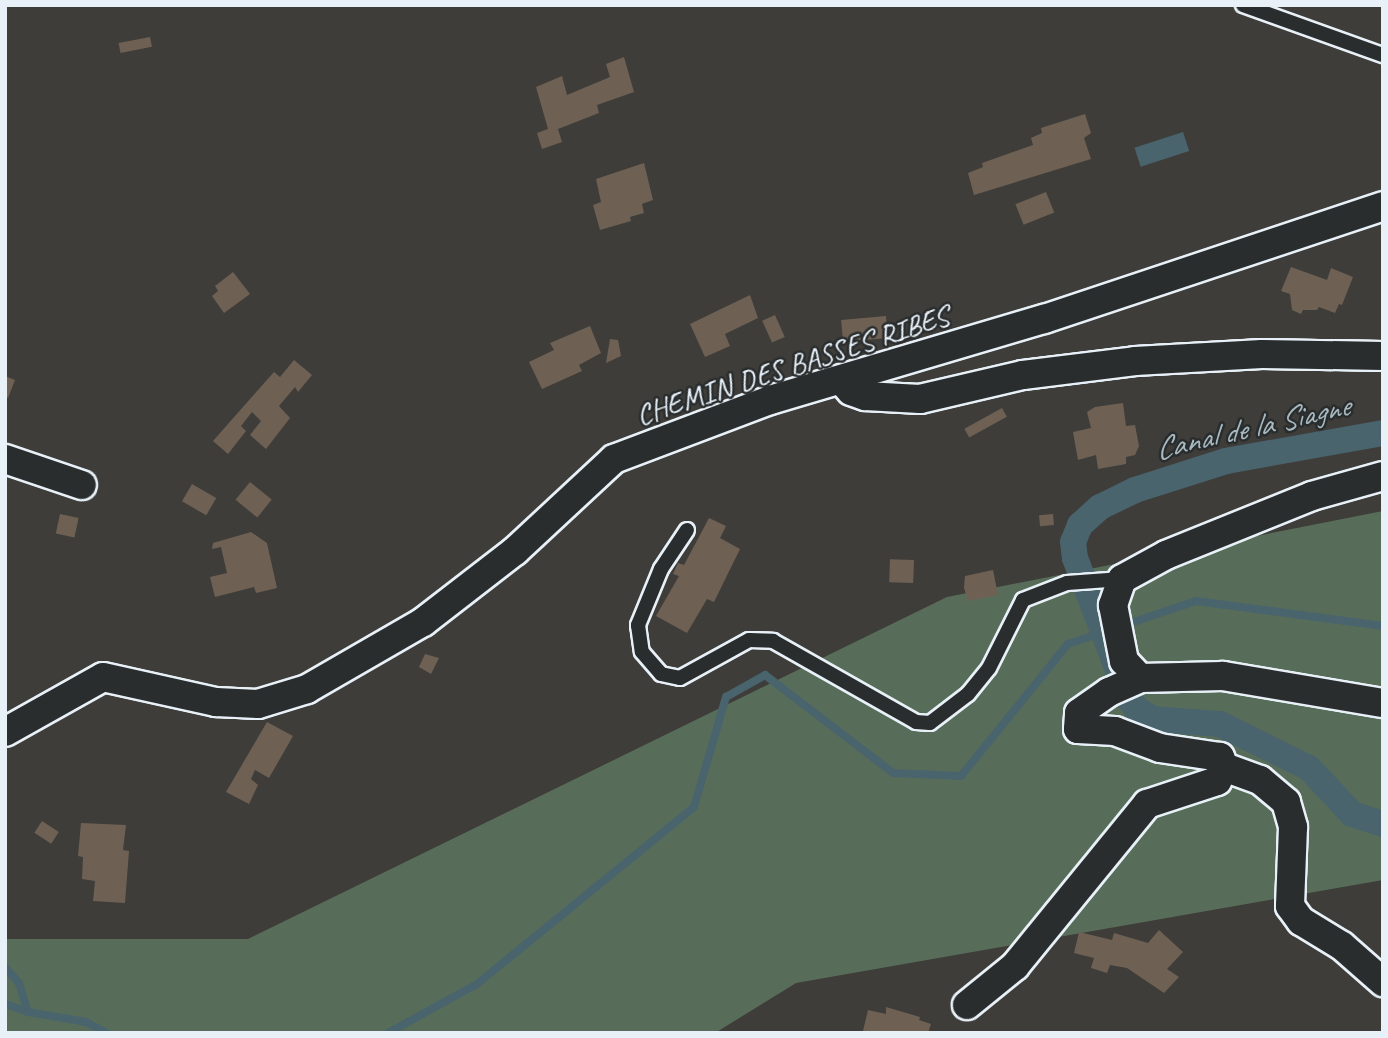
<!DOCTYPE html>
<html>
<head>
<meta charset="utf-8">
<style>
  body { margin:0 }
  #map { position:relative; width:1388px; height:1038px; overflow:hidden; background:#3e3d39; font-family:Caveat,sans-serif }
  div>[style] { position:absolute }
  .green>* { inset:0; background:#586d59 }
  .water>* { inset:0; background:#49646d; transform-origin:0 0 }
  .stream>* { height:8px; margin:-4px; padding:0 4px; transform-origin:4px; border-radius:4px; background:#49646d }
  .canal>* { height:26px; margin:-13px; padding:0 13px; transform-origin:13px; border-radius:13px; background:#49646d }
  .building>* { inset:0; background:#6e6154; transform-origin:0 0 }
  .roads { filter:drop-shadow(2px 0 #e8f1f8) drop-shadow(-2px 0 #e8f1f8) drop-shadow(0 2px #e8f1f8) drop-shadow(0 -2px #e8f1f8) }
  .service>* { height:14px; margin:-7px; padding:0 7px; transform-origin:7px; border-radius:7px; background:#2a2d2e }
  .minor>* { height:28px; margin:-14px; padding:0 14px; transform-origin:14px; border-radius:14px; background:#2a2d2e }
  span { translate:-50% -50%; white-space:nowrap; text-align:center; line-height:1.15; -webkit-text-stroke:5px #2a2d2e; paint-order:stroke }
  .street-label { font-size:30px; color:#e8f1f8 }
  .water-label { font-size:32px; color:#a8b9c0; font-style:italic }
  .frame { position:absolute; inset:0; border:7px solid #e8f1f8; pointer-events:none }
</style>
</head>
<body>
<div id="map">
  <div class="green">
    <div style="clip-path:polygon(1383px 511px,1383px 880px,796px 983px,715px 1033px,5px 1033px,5px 939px,248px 939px,947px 597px)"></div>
  </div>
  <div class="water">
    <div style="left:1183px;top:132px;width:20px;height:51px;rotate:72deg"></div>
  </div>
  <div class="stream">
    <div style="left:5px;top:967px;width:21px;rotate:49deg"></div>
    <div style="left:19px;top:983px;width:30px;rotate:73deg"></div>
    <div style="left:5px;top:1004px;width:24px;rotate:19deg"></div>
    <div style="left:28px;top:1012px;width:59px;rotate:9.8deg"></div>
    <div style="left:86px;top:1022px;width:24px;rotate:28deg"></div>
    <div style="left:388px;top:1033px;width:102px;rotate:-28.8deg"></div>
    <div style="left:477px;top:984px;width:280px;rotate:-39.2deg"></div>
    <div style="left:694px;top:807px;width:115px;rotate:-73.8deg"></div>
    <div style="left:726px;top:697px;width:45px;rotate:-29.4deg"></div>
    <div style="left:765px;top:675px;width:161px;rotate:37.4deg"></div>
    <div style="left:893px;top:773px;width:68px;rotate:2.5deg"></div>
    <div style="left:961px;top:776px;width:170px;rotate:-51deg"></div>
    <div style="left:1068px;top:644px;width:135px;rotate:-18.6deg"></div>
    <div style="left:1196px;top:601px;width:189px;rotate:7.6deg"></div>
  </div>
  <div class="canal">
    <div style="left:1383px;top:433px;width:159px;rotate:169.9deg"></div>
    <div style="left:1226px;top:461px;width:96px;rotate:162.3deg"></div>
    <div style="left:1135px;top:490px;width:39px;rotate:154deg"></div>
    <div style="left:1100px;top:507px;width:27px;rotate:138deg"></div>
    <div style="left:1080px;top:525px;width:18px;rotate:112deg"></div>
    <div style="left:1073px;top:542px;width:16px;rotate:83deg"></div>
    <div style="left:1075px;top:558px;width:151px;rotate:69deg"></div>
    <div style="left:1129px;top:699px;width:14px;rotate:51deg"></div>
    <div style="left:1138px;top:710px;width:17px;rotate:33deg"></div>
    <div style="left:1152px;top:719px;width:68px;rotate:4.2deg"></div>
    <div style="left:1220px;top:724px;width:99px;rotate:26.3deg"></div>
    <div style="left:1309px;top:768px;width:63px;rotate:46.9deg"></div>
    <div style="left:1352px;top:814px;width:33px;rotate:18deg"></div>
  </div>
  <div class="building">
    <div style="left:150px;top:37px;width:10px;height:32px;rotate:79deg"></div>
    <div style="clip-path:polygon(624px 57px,634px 92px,597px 105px,599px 113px,558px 129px,562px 142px,542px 149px,537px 133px,548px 129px,536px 87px,562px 76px,567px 95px,610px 77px,606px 64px)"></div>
    <div style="clip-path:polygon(1085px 114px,1091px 133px,1084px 138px,1091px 159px,974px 195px,968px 173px,983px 167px,982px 163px,1033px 145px,1031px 138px,1042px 133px,1041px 128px)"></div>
    <div style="clip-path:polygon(644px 163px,653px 200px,642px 204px,644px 213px,630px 217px,631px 221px,600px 230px,593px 205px,601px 202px,596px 179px)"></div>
    <div style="left:1046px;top:192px;width:22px;height:33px;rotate:68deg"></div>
    <div style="clip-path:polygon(1291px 267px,1327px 280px,1331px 268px,1353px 277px,1342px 305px,1339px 304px,1335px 313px,1319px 307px,1317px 310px,1303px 310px,1301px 314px,1292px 310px,1290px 294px,1281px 291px)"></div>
    <div style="clip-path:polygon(233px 272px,250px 294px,224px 313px,212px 296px,218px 291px,215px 286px)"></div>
    <div style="clip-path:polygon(750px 295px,758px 318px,725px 334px,730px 346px,705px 357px,690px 324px)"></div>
    <div style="left:775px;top:315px;width:24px;height:14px;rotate:66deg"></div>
    <div style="left:886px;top:316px;width:22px;height:45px;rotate:85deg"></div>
    <div style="clip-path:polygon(590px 326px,601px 353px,579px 365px,582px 371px,542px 389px,529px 362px,554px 350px,550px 343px)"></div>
    <div style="clip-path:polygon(610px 339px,618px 340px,621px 356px,606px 363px)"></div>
    <div style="clip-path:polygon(294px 360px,312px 375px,298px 392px,295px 387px,279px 406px,290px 418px,266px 449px,250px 435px,261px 421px,252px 412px,241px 426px,246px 431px,228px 454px,213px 441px,274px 372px,280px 377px)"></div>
    <div style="clip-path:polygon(5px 376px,15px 380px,8px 398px,5px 396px)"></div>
    <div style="clip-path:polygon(1123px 403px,1126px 426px,1135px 425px,1139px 446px,1135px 455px,1126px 457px,1126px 464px,1098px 469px,1096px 455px,1078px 460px,1073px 432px,1091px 428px,1087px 412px,1095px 407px)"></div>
    <div style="left:1002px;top:408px;width:10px;height:43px;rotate:61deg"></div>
    <div style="left:250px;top:482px;width:28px;height:23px;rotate:39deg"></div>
    <div style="left:192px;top:484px;width:28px;height:20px;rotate:30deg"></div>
    <div style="left:60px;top:514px;width:19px;height:20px;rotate:12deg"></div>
    <div style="left:1053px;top:514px;width:11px;height:14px;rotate:85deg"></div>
    <div style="clip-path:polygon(709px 518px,726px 526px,720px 538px,740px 549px,714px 602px,707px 599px,687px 633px,656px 616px,679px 576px,673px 574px,678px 563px,684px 565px)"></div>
    <div style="clip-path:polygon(251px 532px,267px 543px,277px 588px,256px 593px,254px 587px,215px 597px,210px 577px,227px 573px,221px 547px,212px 549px,213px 543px)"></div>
    <div style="left:914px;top:560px;width:23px;height:24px;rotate:92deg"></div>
    <div style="clip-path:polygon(993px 570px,998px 595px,968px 601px,964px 588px,965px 576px)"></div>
    <div style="clip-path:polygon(425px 654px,439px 658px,431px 674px,419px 667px)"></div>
    <div style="clip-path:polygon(267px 722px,293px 736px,269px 778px,255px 770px,251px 779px,258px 785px,249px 804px,226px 792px)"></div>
    <div style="left:42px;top:821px;width:20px;height:14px;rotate:33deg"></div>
    <div style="clip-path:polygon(81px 823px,126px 825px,123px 850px,129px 851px,125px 903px,93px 901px,95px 881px,82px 879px,83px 857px,78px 856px)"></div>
    <div style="clip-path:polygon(1159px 930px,1183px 952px,1167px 969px,1179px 977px,1164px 993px,1127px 968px,1110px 965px,1107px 973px,1091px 968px,1094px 958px,1074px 953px,1079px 932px,1112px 940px,1114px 933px,1148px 943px)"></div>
    <div style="clip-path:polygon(886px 1007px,920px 1017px,919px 1020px,931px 1024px,928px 1033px,863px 1031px,868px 1010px,886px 1014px)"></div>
  </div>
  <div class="roads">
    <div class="service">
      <div style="left:1243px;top:5px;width:149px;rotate:19.7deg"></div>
      <div style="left:687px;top:530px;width:47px;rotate:123.7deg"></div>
      <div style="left:661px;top:569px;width:61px;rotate:112.3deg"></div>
      <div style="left:638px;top:625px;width:27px;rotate:82deg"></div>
      <div style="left:642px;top:652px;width:29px;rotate:49deg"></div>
      <div style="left:661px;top:674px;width:19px;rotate:12deg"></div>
      <div style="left:680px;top:678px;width:79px;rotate:-28.8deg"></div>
      <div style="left:749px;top:640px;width:24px;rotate:2deg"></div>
      <div style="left:773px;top:641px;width:164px;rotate:29.5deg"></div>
      <div style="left:916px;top:722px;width:14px;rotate:4deg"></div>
      <div style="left:930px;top:723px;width:48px;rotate:-37.3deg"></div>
      <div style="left:968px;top:694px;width:33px;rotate:-51deg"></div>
      <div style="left:989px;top:668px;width:76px;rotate:-63.4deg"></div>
      <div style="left:1023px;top:600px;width:47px;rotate:-21.1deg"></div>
      <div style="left:1067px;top:583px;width:55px;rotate:-4.2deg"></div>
    </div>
    <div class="minor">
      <div style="left:842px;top:381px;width:13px;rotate:48deg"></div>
      <div style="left:851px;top:391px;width:15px;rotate:20deg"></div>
      <div style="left:865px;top:396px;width:55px;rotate:3.1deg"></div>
      <div style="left:920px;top:399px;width:106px;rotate:-13.1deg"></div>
      <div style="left:1023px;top:375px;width:113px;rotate:-7.1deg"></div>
      <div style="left:1135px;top:361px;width:127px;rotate:-3.2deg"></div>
      <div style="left:1262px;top:354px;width:121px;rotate:0.9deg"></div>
      <div style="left:5px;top:459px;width:81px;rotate:18.7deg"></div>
      <div style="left:1383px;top:476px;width:74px;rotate:164.3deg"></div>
      <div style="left:1312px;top:496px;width:157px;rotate:158deg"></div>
      <div style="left:1166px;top:555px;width:50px;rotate:151.4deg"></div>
      <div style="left:1122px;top:579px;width:28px;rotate:109deg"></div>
      <div style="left:1113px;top:605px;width:57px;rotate:78.9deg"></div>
      <div style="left:1124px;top:661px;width:23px;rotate:47deg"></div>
      <div style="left:1140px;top:678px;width:83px;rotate:-1.4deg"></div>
      <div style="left:1223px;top:676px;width:162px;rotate:9.6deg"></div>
      <div style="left:5px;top:732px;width:112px;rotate:-29.3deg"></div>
      <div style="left:103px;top:677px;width:116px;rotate:12.5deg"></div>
      <div style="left:216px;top:702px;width:42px;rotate:2.7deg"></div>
      <div style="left:258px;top:704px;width:51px;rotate:-17deg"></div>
      <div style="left:307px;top:689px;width:134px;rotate:-30deg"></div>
      <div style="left:423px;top:622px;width:116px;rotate:-37.7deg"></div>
      <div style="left:515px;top:551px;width:135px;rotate:-42.9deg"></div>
      <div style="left:614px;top:459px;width:167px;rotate:-20.7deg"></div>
      <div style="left:770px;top:400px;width:286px;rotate:-16.5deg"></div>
      <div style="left:1044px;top:319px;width:357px;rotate:-18.4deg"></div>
      <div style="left:1224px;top:767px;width:38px;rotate:20deg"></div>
      <div style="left:1260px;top:780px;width:34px;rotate:40deg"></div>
      <div style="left:1286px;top:802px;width:26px;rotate:74deg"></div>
      <div style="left:1293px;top:827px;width:79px;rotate:92.2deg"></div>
      <div style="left:1290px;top:906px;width:19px;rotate:54deg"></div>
      <div style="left:1301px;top:921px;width:48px;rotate:31.4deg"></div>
      <div style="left:1342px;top:946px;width:55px;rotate:41.3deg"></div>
      <div style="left:967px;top:1005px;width:62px;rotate:-39.1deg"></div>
      <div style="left:1015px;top:966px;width:209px;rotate:-50.8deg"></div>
      <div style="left:1147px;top:804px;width:74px;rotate:-18.2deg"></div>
      <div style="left:1217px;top:781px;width:16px;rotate:-63deg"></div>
      <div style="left:1224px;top:767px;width:11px;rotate:-112deg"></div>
      <div style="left:1220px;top:757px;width:61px;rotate:-171.5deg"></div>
      <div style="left:1160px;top:748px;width:48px;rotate:-159.3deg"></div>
      <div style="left:1115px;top:731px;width:37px;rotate:-177deg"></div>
      <div style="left:1078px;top:729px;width:16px;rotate:-86deg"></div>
      <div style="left:1079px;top:713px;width:37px;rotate:-35deg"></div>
      <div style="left:1109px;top:692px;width:34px;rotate:-24deg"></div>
    </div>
  </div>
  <div class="street-label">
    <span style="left:792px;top:365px;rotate:-18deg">CHEMIN DES BASSES RIBES</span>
  </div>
  <div class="water-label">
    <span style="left:1252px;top:428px;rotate:-13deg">Canal de la Siagne</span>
  </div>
  <div class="frame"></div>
</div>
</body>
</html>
